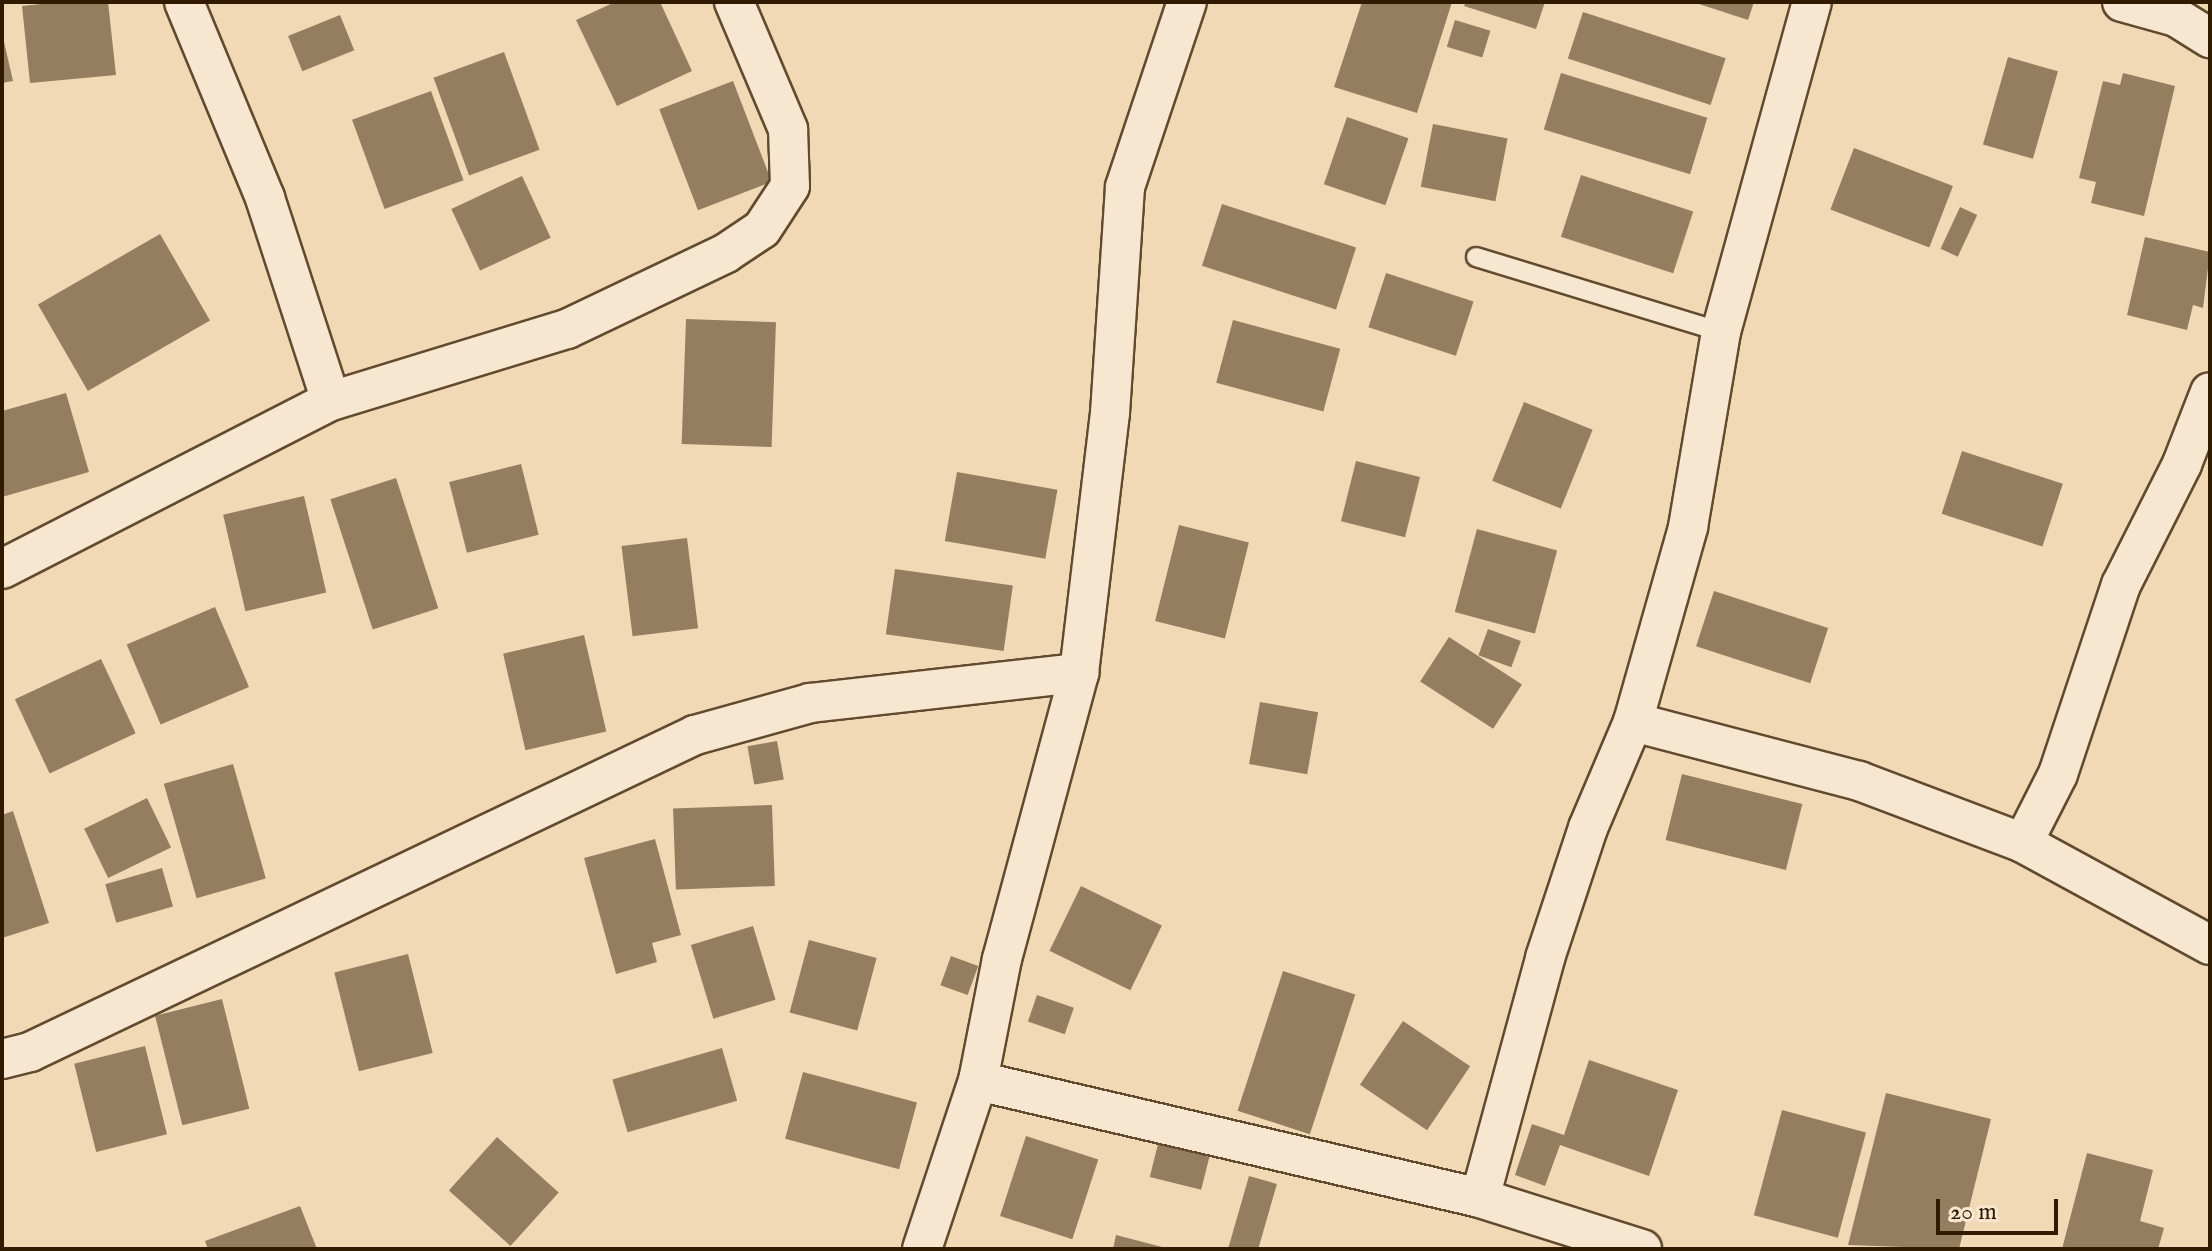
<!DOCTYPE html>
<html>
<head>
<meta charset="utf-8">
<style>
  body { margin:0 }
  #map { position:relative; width:2212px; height:1251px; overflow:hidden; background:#f2d9b6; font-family:"IM FELL English",serif }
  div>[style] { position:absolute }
  .building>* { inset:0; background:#957d5f; transform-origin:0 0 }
  .roads { filter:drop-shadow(2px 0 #614a2e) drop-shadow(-2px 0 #614a2e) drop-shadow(0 2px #614a2e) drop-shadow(0 -2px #614a2e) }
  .lane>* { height:18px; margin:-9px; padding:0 9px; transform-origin:9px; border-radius:9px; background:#f7e6d0 }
  .street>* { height:38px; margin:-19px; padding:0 19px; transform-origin:19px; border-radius:19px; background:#f7e6d0 }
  span { translate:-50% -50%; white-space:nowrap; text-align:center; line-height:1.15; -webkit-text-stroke:6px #f7e6d0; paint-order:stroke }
  .frame { position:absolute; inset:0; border:4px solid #311a00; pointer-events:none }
  .scale { position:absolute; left:1936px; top:1199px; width:122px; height:36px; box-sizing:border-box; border:4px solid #311a00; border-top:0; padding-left:10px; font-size:24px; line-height:28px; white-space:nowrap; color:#311a00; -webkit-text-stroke:6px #f7e6d0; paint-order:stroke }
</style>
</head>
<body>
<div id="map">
  <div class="building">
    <div style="clip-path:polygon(60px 2px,108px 2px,116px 75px,30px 83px,22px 6px)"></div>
    <div style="clip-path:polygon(615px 2px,660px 2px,692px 71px,617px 106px,576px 20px)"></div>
    <div style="clip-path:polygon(1362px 2px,1452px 2px,1417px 113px,1334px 87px)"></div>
    <div style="clip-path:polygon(1466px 2px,1545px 2px,1536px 29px,1464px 6px)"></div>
    <div style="clip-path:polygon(1693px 2px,1754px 2px,1748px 20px)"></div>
    <div style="left:1583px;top:12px;width:150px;height:49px;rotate:18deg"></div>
    <div style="left:340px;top:15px;width:38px;height:56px;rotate:68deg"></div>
    <div style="left:1455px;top:20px;width:37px;height:28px;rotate:17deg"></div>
    <div style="clip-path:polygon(2px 33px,13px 81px,2px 83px)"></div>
    <div style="left:504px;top:52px;width:104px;height:75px;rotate:70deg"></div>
    <div style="left:2008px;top:57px;width:52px;height:91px;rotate:16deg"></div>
    <div style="left:1561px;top:73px;width:153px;height:59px;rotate:17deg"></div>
    <div style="clip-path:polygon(2123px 73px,2175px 86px,2144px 216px,2091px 203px,2096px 182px,2079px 178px,2103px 81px,2120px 85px)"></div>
    <div style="left:733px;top:81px;width:108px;height:79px;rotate:69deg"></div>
    <div style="left:431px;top:91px;width:95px;height:84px;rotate:70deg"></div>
    <div style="left:1347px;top:117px;width:65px;height:71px;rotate:19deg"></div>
    <div style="left:1433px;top:124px;width:76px;height:64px;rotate:11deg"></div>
    <div style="left:1854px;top:148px;width:106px;height:66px;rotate:21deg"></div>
    <div style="left:1581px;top:175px;width:118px;height:65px;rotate:18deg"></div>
    <div style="left:522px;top:176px;width:68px;height:78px;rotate:65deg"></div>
    <div style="left:1222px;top:204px;width:141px;height:65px;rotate:18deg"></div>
    <div style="left:1960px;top:207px;width:19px;height:46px;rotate:25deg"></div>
    <div style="left:160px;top:234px;width:100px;height:141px;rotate:60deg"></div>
    <div style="clip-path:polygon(2145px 237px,2210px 252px,2203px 308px,2193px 305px,2187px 330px,2127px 315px)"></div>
    <div style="left:1386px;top:273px;width:92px;height:57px;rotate:18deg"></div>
    <div style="left:686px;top:319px;width:90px;height:125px;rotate:2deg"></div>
    <div style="left:1233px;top:320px;width:111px;height:65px;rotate:15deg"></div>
    <div style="clip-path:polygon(66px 393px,89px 472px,2px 497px,2px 411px)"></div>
    <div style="left:1524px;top:402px;width:74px;height:85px;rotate:22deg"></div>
    <div style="left:1962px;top:451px;width:106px;height:66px;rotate:18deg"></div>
    <div style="left:1356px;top:461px;width:66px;height:62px;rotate:14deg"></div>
    <div style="left:521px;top:464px;width:73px;height:74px;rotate:76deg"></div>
    <div style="left:957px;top:472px;width:102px;height:70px;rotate:10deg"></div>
    <div style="left:396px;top:478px;width:137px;height:69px;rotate:72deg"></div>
    <div style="left:304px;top:496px;width:99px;height:83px;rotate:77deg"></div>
    <div style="left:1179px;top:525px;width:72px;height:99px;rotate:14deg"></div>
    <div style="left:1477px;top:529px;width:83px;height:86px;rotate:15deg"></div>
    <div style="left:687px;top:538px;width:91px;height:66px;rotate:83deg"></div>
    <div style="left:895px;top:569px;width:119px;height:66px;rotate:8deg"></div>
    <div style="left:1714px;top:591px;width:120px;height:58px;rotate:18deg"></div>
    <div style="left:215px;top:607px;width:87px;height:96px;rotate:67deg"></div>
    <div style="left:1488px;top:629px;width:35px;height:28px;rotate:20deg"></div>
    <div style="left:584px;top:635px;width:99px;height:83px;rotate:77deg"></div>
    <div style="left:1449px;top:637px;width:87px;height:53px;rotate:33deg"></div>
    <div style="left:101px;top:659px;width:82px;height:95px;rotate:65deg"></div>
    <div style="left:1260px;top:702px;width:59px;height:63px;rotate:10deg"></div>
    <div style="left:777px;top:741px;width:39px;height:30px;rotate:80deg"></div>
    <div style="left:233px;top:764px;width:119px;height:72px;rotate:74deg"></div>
    <div style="left:1682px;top:774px;width:124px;height:68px;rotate:14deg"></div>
    <div style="left:147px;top:798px;width:55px;height:70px;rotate:64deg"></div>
    <div style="left:772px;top:805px;width:81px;height:99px;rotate:88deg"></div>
    <div style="clip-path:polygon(13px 811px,49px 923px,2px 938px,2px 815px)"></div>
    <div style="clip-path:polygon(655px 839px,681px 935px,652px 943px,657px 962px,616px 974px,584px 858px)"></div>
    <div style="left:162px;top:868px;width:40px;height:59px;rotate:74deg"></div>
    <div style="left:1081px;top:886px;width:90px;height:72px;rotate:26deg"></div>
    <div style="left:753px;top:926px;width:77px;height:65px;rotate:73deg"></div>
    <div style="left:809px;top:940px;width:70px;height:75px;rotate:15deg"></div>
    <div style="left:408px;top:954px;width:102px;height:76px;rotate:76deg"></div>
    <div style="left:951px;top:956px;width:29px;height:31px;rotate:20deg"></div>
    <div style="left:1283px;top:971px;width:76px;height:147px;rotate:18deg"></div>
    <div style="left:1037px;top:995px;width:39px;height:28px;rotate:19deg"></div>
    <div style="left:222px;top:999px;width:113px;height:69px;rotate:76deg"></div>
    <div style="left:1403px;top:1021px;width:81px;height:77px;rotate:34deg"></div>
    <div style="left:145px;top:1046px;width:91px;height:73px;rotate:76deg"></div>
    <div style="left:722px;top:1048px;width:55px;height:114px;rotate:74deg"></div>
    <div style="clip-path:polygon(1589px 1060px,1678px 1090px,1649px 1176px,1560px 1145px,1545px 1186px,1515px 1175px,1532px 1124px,1564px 1135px)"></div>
    <div style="left:803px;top:1072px;width:118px;height:69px;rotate:15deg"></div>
    <div style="clip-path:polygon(1886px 1093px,1991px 1119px,1959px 1249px,1848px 1245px)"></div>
    <div style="left:1782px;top:1110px;width:87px;height:109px;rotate:15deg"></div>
    <div style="left:1026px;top:1136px;width:76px;height:84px;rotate:18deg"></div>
    <div style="left:497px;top:1137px;width:83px;height:72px;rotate:42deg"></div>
    <div style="left:1158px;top:1144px;width:53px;height:34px;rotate:14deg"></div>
    <div style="clip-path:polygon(2087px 1153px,2153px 1170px,2140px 1221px,2164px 1228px,2158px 1249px,2062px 1249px)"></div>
    <div style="left:1249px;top:1176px;width:29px;height:75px;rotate:16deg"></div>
    <div style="clip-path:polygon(300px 1206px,317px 1249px,208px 1249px,205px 1241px)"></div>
    <div style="clip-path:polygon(1116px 1235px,1166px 1248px,1165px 1249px,1113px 1249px)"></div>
  </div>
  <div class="roads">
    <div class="lane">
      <div style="left:1476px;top:257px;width:256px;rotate:17deg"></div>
    </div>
    <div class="street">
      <div style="left:184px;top:2px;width:212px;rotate:67.5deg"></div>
      <div style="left:265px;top:198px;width:213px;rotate:72deg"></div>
      <div style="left:2122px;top:2px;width:56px;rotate:15.5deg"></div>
      <div style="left:2176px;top:17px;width:40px;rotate:32deg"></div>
      <div style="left:2px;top:569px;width:369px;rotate:-27.1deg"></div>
      <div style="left:331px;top:401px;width:247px;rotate:-17deg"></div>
      <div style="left:567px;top:329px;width:176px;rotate:-25.5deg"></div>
      <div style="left:726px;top:253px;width:43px;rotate:-33.7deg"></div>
      <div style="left:762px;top:229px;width:51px;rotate:-56.9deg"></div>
      <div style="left:790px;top:186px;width:57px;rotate:-92deg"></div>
      <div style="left:788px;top:129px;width:138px;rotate:-113deg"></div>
      <div style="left:1633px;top:722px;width:234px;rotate:14.6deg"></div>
      <div style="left:1859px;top:781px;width:175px;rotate:20.7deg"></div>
      <div style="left:2023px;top:843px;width:213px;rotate:28.6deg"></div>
      <div style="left:2023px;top:843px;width:77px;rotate:-63.1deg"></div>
      <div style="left:2058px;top:774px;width:199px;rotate:-71.6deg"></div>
      <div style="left:2121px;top:585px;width:136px;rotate:-63.2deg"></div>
      <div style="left:2182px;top:464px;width:77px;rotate:-68.7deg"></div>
      <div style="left:2px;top:1059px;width:29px;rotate:-14deg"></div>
      <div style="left:30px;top:1052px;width:737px;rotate:-25.49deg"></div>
      <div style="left:695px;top:735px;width:119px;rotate:-15.5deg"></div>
      <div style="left:810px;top:703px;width:271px;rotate:-6.4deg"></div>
      <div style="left:978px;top:1081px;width:515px;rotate:13.12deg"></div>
      <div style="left:1480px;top:1198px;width:170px;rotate:17.5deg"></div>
      <div style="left:1480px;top:1198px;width:249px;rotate:-74.8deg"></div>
      <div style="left:1545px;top:958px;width:137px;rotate:-71.7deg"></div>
      <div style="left:1588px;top:828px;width:115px;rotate:-67deg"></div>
      <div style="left:1633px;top:722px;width:203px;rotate:-74.2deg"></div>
      <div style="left:1688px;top:527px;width:198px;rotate:-80.4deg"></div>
      <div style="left:1721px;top:332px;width:342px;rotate:-74.6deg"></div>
      <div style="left:922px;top:1249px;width:177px;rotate:-71.6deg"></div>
      <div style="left:978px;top:1081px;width:124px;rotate:-78.9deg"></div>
      <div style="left:1002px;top:959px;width:296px;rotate:-74.9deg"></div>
      <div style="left:1079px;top:673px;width:262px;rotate:-83.2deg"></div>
      <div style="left:1110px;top:413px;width:226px;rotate:-86.2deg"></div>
      <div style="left:1125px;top:187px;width:195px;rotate:-71.5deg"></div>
    </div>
  </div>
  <div class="frame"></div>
  <div class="scale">20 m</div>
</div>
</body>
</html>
